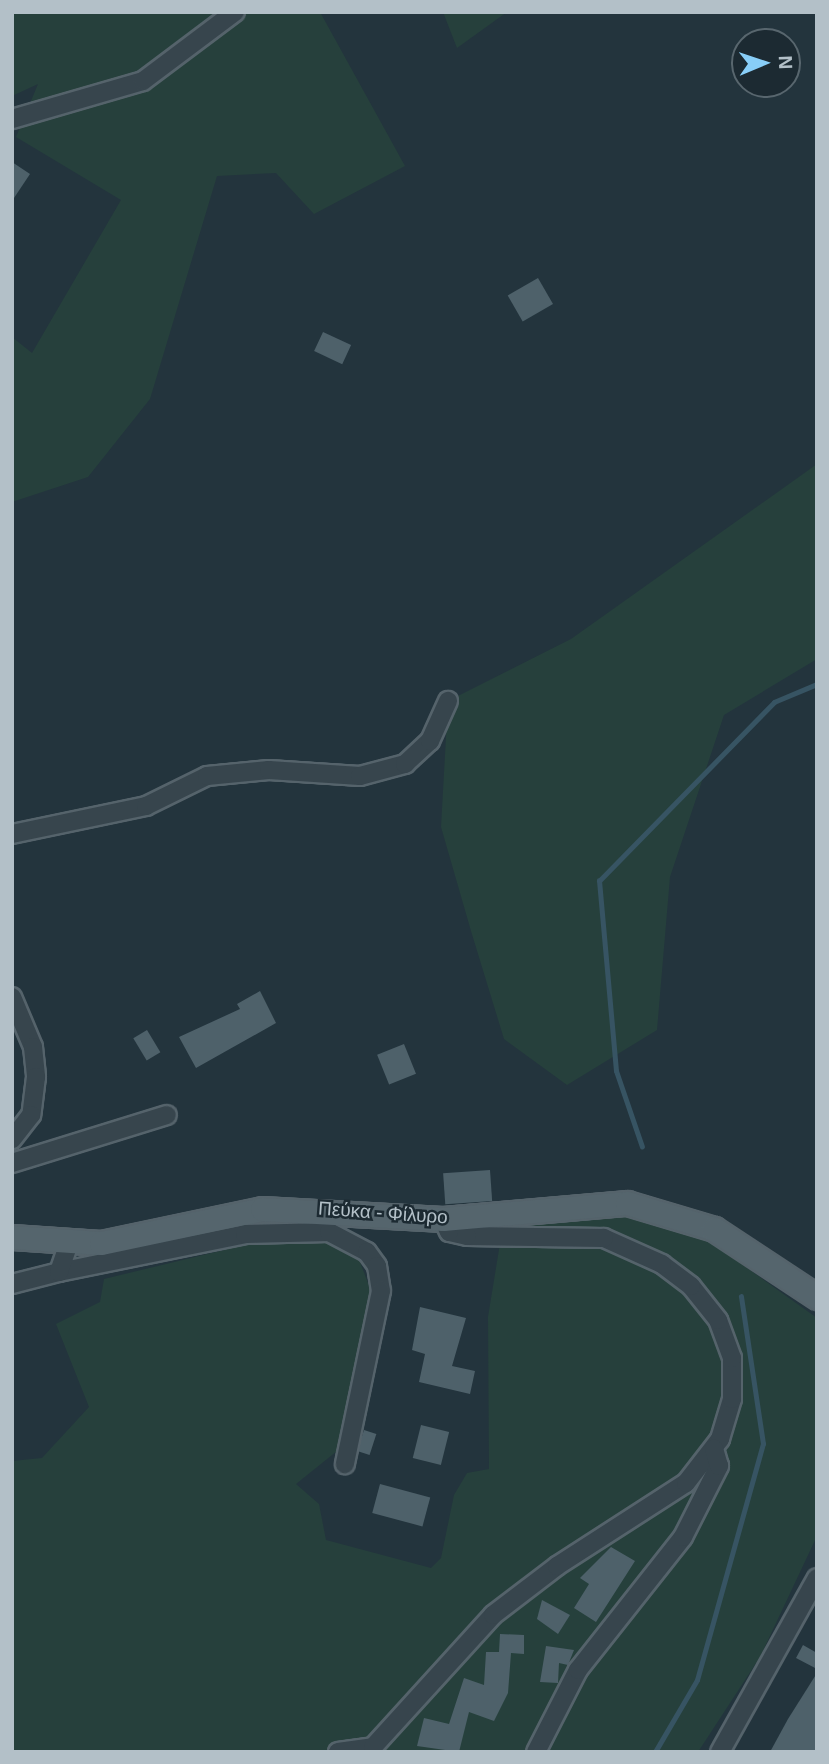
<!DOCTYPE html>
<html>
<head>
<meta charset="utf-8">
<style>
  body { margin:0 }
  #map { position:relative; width:829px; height:1764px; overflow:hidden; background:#23343d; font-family:Helvetica,sans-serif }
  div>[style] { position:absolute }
  .green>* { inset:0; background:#26403c }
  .stream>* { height:4.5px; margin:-2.25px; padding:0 2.25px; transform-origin:2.25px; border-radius:2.25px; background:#375463 }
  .building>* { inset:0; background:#4e616a; transform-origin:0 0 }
  .roads { filter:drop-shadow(2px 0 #55636b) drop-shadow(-2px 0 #55636b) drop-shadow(0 2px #55636b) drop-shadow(0 -2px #55636b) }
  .minor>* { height:18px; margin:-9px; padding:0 9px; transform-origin:9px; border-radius:9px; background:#37454d }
  .major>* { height:23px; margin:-11.5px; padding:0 11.5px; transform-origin:11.5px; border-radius:11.5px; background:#55656d }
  span { translate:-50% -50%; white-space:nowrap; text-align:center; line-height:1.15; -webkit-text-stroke:5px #1c2a32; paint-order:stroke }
  .street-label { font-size:19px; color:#b3c0c8 }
  .frame { position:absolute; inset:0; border:14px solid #b3c0c8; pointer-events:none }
  .north { position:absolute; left:731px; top:28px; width:70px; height:70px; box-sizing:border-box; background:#1c2a32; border:2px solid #58666e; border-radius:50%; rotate:88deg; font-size:19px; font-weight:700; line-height:28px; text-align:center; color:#b3c0c8 }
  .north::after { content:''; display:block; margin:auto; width:24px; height:32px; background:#88cef8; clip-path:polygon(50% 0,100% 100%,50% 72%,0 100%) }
</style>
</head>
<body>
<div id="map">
  <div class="green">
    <div style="clip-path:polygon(12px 12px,320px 12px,405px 166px,314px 214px,276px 173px,217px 176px,150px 399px,88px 477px,12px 502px,12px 337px,32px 353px,121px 200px,16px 137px,38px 84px,12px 96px)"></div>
    <div style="clip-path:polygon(443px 12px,507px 12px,457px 48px)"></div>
    <div style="clip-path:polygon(817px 464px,817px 659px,724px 715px,670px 877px,657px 1030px,567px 1085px,504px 1039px,471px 931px,441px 827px,448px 701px,571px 639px)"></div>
    <div style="clip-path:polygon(617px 1215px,664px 1223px,715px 1245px,817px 1318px,817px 1536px,760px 1657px,698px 1752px,12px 1752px,12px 1461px,42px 1458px,89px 1407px,56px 1324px,100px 1302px,104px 1279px,257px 1242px,331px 1241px,358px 1257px,373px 1296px,337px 1451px,296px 1484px,319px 1504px,326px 1540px,431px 1568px,441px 1558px,454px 1495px,467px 1473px,489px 1469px,488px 1317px,503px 1225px)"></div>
  </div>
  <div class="stream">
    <div style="left:642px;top:1147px;width:80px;rotate:-108.9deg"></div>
    <div style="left:616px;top:1071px;width:191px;rotate:-95.1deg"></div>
    <div style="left:599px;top:881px;width:250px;rotate:-45.6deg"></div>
    <div style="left:774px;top:702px;width:47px;rotate:-22.7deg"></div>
    <div style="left:655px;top:1752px;width:83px;rotate:-59.7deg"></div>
    <div style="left:697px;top:1680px;width:245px;rotate:-74.4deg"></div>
    <div style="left:763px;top:1444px;width:149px;rotate:-98.5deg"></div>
  </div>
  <div class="building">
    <div style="clip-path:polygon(12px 162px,30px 174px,12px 201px)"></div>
    <div style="left:538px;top:278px;width:30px;height:35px;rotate:60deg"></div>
    <div style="left:323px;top:332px;width:31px;height:21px;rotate:25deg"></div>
    <div style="clip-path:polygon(260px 991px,276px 1023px,196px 1068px,179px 1037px,240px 1009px,237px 1004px)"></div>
    <div style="left:147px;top:1030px;width:26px;height:16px;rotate:59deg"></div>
    <div style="left:404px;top:1044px;width:32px;height:29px;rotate:68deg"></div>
    <div style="left:490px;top:1170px;width:31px;height:47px;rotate:86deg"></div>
    <div style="clip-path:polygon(420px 1307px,466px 1318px,452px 1366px,475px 1371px,470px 1394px,419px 1382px,425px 1354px,412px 1350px)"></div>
    <div style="left:421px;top:1425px;width:29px;height:34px;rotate:14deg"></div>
    <div style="left:364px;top:1430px;width:13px;height:22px;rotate:18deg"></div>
    <div style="left:380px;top:1484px;width:52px;height:30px;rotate:15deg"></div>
    <div style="clip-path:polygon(611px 1547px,635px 1561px,596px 1622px,574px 1608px,589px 1584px,580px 1578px)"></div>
    <div style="clip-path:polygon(542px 1600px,570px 1615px,558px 1634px,537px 1619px)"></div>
    <div style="clip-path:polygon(500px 1634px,524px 1635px,524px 1654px,511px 1653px,508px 1693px,494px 1721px,469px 1712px,459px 1752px,417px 1746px,424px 1718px,449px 1724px,464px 1678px,484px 1685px,486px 1652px,499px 1652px)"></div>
    <div style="clip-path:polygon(803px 1645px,817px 1653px,817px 1669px,796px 1658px)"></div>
    <div style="clip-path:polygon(546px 1646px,574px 1650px,568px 1665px,559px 1663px,558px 1683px,540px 1682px)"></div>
    <div style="clip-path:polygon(817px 1673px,817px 1752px,770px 1752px,788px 1719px)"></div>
  </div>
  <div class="roads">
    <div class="minor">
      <div style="left:12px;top:119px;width:136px;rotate:-16.2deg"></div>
      <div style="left:143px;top:81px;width:115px;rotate:-36.9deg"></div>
      <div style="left:12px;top:834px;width:137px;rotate:-11.8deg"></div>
      <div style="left:146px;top:806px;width:68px;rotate:-26.2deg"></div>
      <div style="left:207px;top:776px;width:62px;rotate:-5.5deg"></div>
      <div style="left:269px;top:770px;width:91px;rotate:3.8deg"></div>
      <div style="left:360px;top:776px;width:47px;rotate:-14.9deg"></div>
      <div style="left:405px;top:764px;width:34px;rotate:-43deg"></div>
      <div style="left:430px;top:741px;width:44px;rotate:-65.8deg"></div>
      <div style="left:12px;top:997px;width:54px;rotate:67.2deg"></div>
      <div style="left:33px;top:1047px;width:30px;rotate:84deg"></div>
      <div style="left:36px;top:1077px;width:38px;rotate:97deg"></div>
      <div style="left:31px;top:1115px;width:31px;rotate:128deg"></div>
      <div style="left:12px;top:1163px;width:162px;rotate:-17.2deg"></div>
      <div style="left:59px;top:1272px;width:190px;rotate:-11.5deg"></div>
      <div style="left:245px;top:1234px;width:84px;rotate:-1.4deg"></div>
      <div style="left:329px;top:1232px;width:43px;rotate:27.8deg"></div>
      <div style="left:367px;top:1252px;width:17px;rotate:54deg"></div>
      <div style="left:377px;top:1266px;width:25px;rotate:81deg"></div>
      <div style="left:381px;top:1291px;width:177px;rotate:101.8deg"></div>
      <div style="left:12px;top:1284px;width:49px;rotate:-14.3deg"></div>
      <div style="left:59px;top:1272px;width:31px;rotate:-71deg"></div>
      <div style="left:338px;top:1752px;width:35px;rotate:-8deg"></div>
      <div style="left:373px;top:1747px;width:178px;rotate:-47.7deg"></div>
      <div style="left:493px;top:1615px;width:81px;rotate:-37.4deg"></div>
      <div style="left:557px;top:1566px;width:153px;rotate:-32.8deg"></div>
      <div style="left:686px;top:1483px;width:56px;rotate:-52.3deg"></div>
      <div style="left:720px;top:1439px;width:42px;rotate:-73.3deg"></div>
      <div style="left:732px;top:1399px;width:41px;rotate:-90deg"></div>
      <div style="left:732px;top:1358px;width:40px;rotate:-110.2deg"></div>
      <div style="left:718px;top:1320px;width:43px;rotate:-128.5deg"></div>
      <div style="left:691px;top:1286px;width:36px;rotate:-143deg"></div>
      <div style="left:662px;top:1264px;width:64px;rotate:-155.9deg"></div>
      <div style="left:604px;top:1238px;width:137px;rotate:-179.2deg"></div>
      <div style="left:467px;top:1236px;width:18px;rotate:-167deg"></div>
      <div style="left:449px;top:1232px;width:14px;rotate:-115deg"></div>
      <div style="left:536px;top:1752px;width:92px;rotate:-62.9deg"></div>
      <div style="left:578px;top:1670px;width:169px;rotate:-51.7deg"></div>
      <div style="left:683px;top:1537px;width:80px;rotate:-63.1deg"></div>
      <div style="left:719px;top:1466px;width:18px;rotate:-106deg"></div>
      <div style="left:720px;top:1752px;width:199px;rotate:-60.9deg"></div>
    </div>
    <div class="major">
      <div style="left:12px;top:1237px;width:89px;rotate:3.9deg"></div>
      <div style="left:101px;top:1243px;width:165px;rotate:-11.9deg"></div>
      <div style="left:262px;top:1209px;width:181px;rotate:3.2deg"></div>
      <div style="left:443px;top:1219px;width:185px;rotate:-5deg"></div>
      <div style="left:627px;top:1203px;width:91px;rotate:16.6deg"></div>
      <div style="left:714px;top:1229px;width:123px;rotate:33.4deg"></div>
    </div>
  </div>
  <div class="street-label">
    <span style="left:383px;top:1213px;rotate:4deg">Πεύκα - Φίλυρο</span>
  </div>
  <div class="frame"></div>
  <div class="north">N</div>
</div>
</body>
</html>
